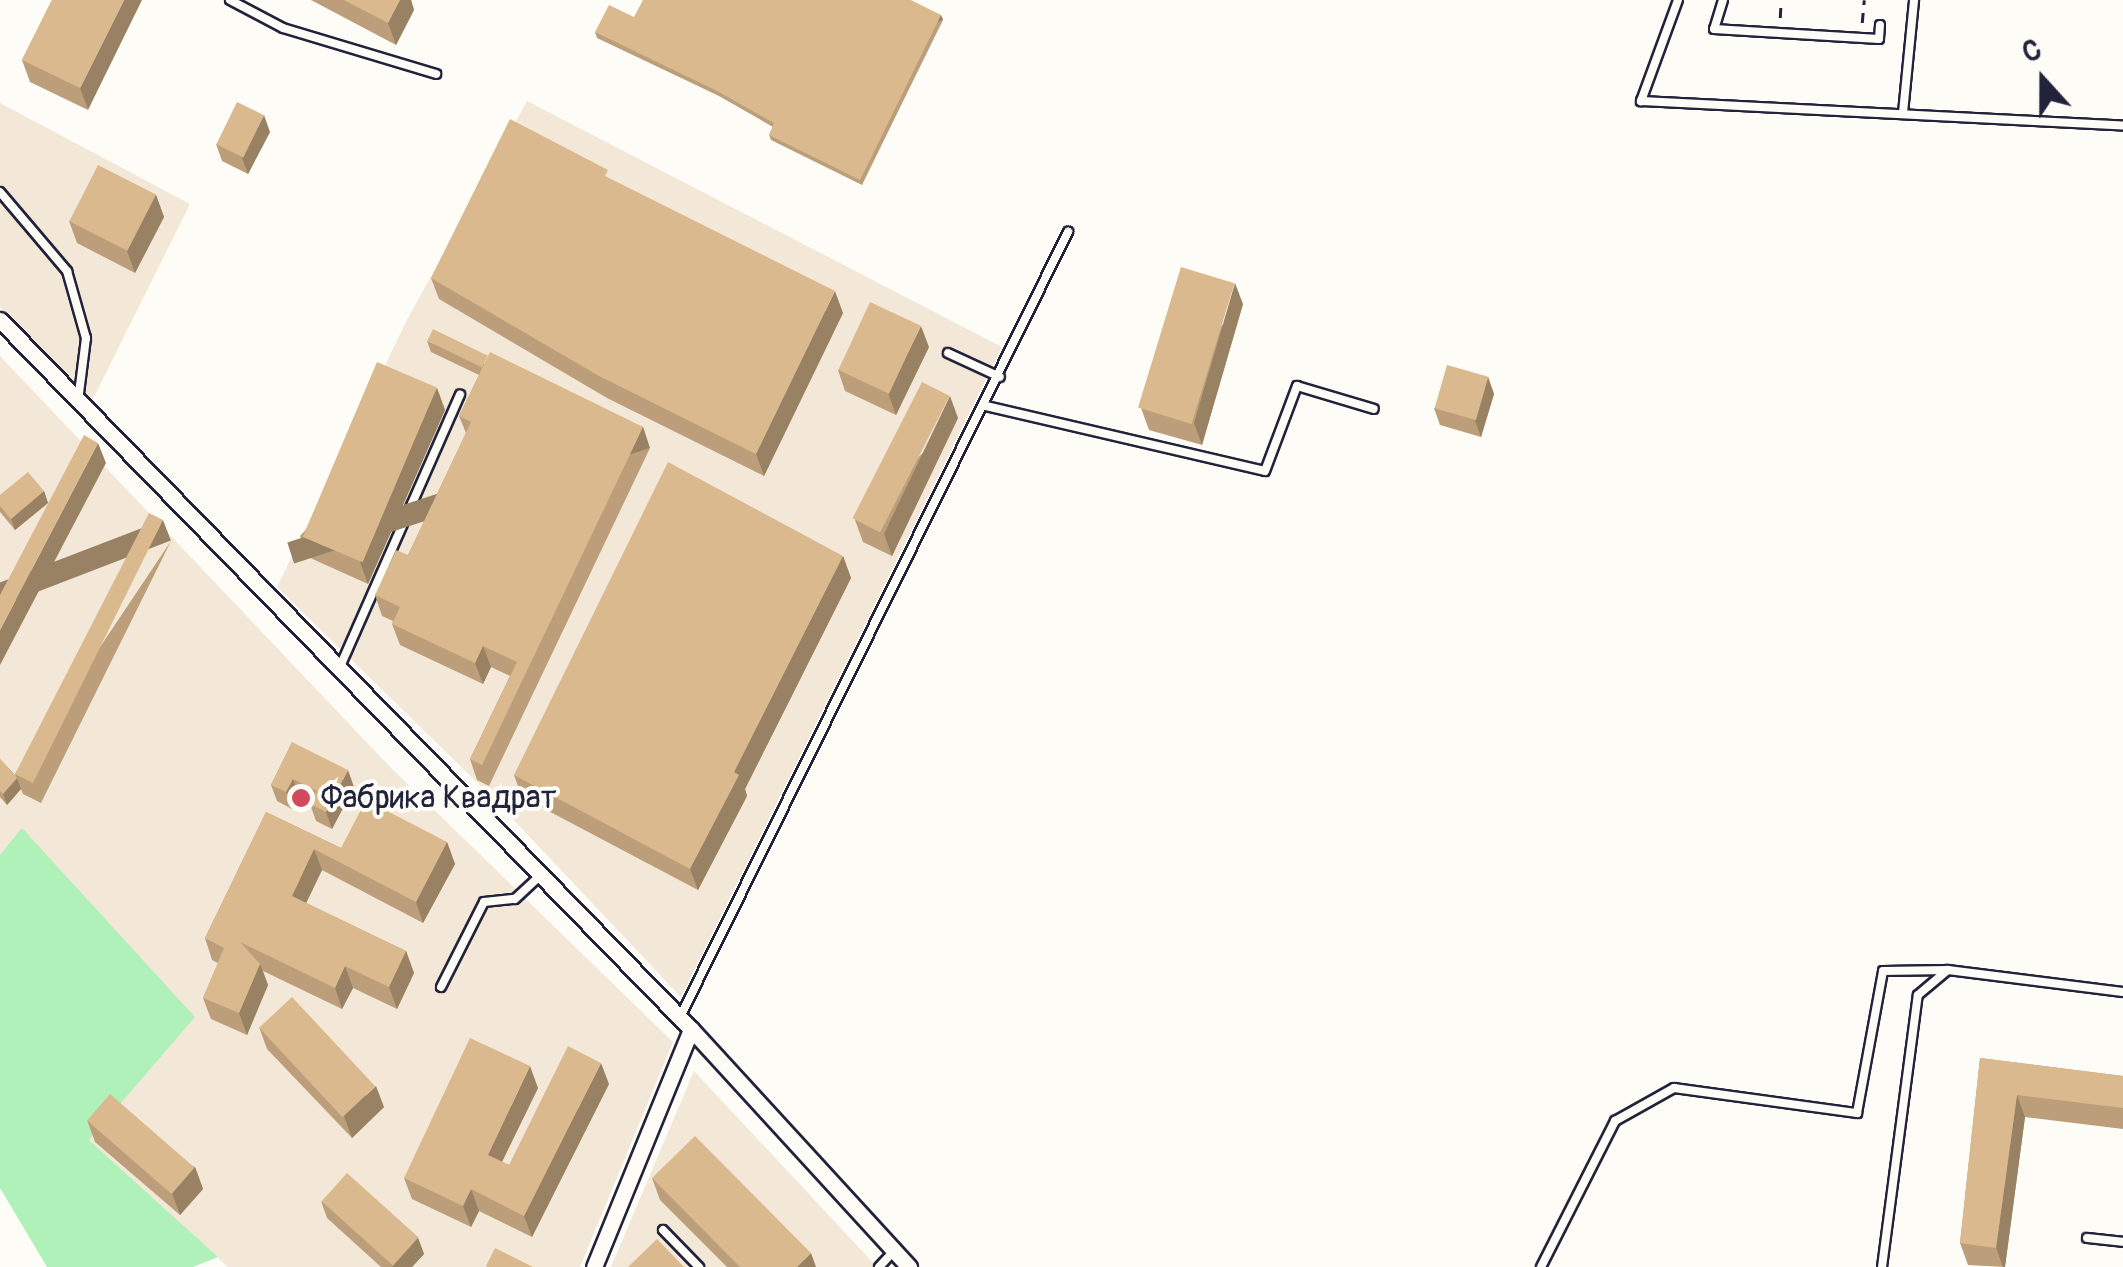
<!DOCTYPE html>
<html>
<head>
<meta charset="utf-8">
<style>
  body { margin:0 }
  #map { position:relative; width:2123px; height:1267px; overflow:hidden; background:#fdfcf7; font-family:Pangolin,sans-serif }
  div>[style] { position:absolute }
  .built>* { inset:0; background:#f3e8d8 }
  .green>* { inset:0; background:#b0f1b9 }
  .path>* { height:2.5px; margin-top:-1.25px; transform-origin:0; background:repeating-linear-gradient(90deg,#22223b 0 10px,transparent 0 18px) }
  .roads { filter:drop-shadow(2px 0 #22223b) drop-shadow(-2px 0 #22223b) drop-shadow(0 2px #22223b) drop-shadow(0 -2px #22223b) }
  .lane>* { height:8px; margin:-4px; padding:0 4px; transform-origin:4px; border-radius:4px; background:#fdfcf7 }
  .street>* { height:15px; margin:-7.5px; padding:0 7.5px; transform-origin:7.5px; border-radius:7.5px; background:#fdfcf7 }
  .wall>* { inset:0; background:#bc9f7a }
  .shaded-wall>* { inset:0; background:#998263; transform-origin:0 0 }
  .building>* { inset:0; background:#dbb98e; transform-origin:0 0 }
  .dots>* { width:28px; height:28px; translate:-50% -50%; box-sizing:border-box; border:5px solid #fdfcf7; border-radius:50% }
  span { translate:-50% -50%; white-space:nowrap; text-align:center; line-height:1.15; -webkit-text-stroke:8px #fdfcf7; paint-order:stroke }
  .poi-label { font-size:32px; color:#22223b }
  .left { translate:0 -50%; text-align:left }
  .north { position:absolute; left:1993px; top:30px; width:100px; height:100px; -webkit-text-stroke:8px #fdfcf7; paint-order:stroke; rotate:339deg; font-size:28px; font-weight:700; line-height:40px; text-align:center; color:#22223b }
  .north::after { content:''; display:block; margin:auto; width:35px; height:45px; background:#22223b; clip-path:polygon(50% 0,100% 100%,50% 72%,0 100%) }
</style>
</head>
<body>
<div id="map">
  <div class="built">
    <div style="clip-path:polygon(527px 101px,1002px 347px,681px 997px,492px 797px,277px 587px,407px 320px)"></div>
    <div style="clip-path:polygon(0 103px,190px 204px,92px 401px,0 307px)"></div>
    <div style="clip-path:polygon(0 356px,391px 768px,673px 1042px,580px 1267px,228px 1267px,89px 1140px,0 856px)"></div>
    <div style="clip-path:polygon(694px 1071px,877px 1267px,611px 1267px)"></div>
  </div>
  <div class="green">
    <div style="clip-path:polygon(22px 828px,195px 1017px,89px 1140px,218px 1257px,193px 1267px,47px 1267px,0 1188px,0 855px)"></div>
  </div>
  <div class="path">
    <div style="left:1780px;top:18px;width:18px;rotate:-87deg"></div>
    <div style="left:1862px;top:23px;width:23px;rotate:-85deg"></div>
  </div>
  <div class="roads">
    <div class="lane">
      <div style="left:230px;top:0;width:60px;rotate:27.8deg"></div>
      <div style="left:283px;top:28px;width:160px;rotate:16.7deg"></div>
      <div style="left:1678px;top:0;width:108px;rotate:110.1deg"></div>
      <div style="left:1641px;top:101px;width:483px;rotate:2.9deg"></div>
      <div style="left:1723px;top:0;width:30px;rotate:107deg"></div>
      <div style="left:1714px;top:29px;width:165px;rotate:3.5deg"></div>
      <div style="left:1879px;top:39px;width:14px;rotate:-86deg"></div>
      <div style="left:1903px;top:113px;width:114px;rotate:-84.4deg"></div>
      <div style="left:0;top:192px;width:104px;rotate:49.7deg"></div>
      <div style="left:67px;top:271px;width:70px;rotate:74.2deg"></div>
      <div style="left:86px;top:338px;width:64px;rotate:97.2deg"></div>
      <div style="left:948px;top:353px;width:57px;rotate:24.8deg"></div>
      <div style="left:986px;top:406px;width:286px;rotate:13.1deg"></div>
      <div style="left:1265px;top:471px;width:91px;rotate:-69.4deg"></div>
      <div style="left:1297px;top:386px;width:80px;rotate:16.6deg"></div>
      <div style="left:339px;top:669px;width:300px;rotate:-66.2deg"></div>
      <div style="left:441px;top:987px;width:95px;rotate:-63.2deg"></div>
      <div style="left:484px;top:902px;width:31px;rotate:-6deg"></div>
      <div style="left:515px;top:899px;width:34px;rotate:-43deg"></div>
      <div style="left:680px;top:1017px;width:876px;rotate:-63.7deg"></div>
      <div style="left:663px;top:1230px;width:52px;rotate:45.8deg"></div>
      <div style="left:2087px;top:1238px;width:36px;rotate:6deg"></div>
      <div style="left:879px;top:1267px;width:21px;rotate:-47deg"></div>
      <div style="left:1541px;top:1267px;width:164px;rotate:-63.1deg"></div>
      <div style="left:1615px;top:1121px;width:68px;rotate:-29.2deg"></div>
      <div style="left:1674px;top:1088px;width:185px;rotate:7.8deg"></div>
      <div style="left:1857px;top:1113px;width:144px;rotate:-79.6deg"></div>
      <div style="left:1883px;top:971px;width:65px;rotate:-0.9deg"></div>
      <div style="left:1882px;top:1267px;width:274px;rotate:-82.5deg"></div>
      <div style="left:1918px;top:995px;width:39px;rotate:-40deg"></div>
      <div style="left:1948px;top:970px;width:176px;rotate:7.2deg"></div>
    </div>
    <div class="street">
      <div style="left:0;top:320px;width:990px;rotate:45.74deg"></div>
      <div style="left:691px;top:1029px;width:323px;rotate:47.5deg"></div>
      <div style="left:594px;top:1267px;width:257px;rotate:-67.8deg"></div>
    </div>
  </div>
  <div class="wall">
    <div style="clip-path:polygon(52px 0,88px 110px,30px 82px,22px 60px)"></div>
    <div style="clip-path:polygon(311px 0,411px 0,414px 10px,396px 45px)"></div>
    <div style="clip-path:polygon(941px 15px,943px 20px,862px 185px,771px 140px,769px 135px,773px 127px,719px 96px,597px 38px,595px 32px,634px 17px)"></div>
    <div style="clip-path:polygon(270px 132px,248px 174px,222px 161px,216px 144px)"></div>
    <div style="clip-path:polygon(156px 195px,164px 217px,135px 273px,77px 243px,69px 221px)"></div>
    <div style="clip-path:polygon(431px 278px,843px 313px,764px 476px,607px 398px,439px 299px)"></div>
    <div style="clip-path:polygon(1243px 304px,1202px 445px,1149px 430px,1141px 408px)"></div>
    <div style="clip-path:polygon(427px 341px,643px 427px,650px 448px,489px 786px,477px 780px,470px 759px,510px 676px,491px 667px,483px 684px,400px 645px,392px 624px,393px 621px,382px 616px,375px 595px,408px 555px,466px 433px,459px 416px,479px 375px,431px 352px)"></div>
    <div style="clip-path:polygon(929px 347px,896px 415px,845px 391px,838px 370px)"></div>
    <div style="clip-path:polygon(1488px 377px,1494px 394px,1481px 437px,1440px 425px,1434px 408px)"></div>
    <div style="clip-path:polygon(437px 388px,445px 410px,368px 584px,308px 557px,300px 536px)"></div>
    <div style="clip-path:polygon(958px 418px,892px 556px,863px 542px,855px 520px)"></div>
    <div style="clip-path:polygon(44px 491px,48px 503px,15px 530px,0 512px,0 495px)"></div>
    <div style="clip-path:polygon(171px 541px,41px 803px,23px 794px,21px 789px,7px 805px,0 797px,0 759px,16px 776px,15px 774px)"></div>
    <div style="clip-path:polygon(843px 556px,851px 578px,745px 789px,747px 796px,698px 890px,522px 797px,514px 775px)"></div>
    <div style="clip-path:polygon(292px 742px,354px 787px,332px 829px,316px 821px,310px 804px,311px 802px,299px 795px,292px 809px,277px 801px,271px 785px)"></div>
    <div style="clip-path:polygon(266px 812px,341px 848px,447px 842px,455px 864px,423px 923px,322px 870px,306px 903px,406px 951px,414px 973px,397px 1009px,353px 988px,342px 1009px,263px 971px,268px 985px,247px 1035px,211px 1019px,203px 998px,218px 963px,212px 960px,205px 938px)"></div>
    <div style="clip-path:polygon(259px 1027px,384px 1107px,352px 1138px,267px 1049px)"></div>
    <div style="clip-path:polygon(1980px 1058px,2123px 1076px,2123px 1129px,2025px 1117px,2005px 1267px,1968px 1265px,1960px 1243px)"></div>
    <div style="clip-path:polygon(609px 1084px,532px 1237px,479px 1211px,471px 1227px,412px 1199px,404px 1178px,538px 1088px,502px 1162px,509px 1165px)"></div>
    <div style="clip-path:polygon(87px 1120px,195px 1167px,203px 1189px,180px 1215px,95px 1142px)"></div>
    <div style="clip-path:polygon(652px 1178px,816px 1267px,727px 1267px,660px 1200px)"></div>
    <div style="clip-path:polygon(321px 1201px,418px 1238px,424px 1254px,412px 1267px,381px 1267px,327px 1218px)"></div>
  </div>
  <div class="shaded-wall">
    <div style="clip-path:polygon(124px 0,142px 0,88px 110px,80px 88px)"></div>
    <div style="clip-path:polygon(400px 0,411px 0,414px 10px,396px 45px,388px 23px)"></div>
    <div style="left:941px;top:15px;width:5px;height:184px;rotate:68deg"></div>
    <div style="clip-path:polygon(264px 115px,270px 132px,248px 174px,242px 158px)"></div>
    <div style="clip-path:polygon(156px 195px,164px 217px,135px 273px,127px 251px)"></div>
    <div style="clip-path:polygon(1235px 283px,1243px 304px,1202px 445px,1194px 423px)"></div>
    <div style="clip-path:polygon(835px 291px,843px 313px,764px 476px,756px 454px)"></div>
    <div style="clip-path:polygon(921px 326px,929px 347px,896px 415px,888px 393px)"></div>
    <div style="clip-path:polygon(1488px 377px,1494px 394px,1481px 437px,1475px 421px)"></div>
    <div style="clip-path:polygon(437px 388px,445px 410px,368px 584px,360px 562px)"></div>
    <div style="clip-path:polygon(950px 396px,958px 418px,892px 556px,884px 534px)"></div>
    <div style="left:643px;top:427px;width:22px;height:374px;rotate:72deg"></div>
    <div style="clip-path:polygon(98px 443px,106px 463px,0 665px,0 630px)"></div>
    <div style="clip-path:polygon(44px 491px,48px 503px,15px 530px,11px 519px)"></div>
    <div style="left:163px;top:520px;width:22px;height:293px;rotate:69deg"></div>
    <div style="clip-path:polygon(843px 556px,851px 578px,745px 789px,747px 796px,698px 890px,690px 869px,734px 772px)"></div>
    <div style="clip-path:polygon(483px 646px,491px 667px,483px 684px,475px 663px)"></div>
    <div style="clip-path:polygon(348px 770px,354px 787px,332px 829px,326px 812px)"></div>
    <div style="clip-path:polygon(17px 778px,21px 789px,7px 805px,3px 794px)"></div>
    <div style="clip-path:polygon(293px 779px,299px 795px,292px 809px,286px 792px)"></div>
    <div style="clip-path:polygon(447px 842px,455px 864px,423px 923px,416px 902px)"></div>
    <div style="clip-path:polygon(314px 849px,322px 870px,299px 918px,292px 896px)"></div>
    <div style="clip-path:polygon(406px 951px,414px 973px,397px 1009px,389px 987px)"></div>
    <div style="clip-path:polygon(260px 964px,268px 985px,247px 1035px,239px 1013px)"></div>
    <div style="clip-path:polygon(345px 966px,353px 988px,342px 1009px,335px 988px)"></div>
    <div style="clip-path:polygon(601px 1063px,609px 1084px,532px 1237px,524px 1216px)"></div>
    <div style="clip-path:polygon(530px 1066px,538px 1088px,495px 1176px,488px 1155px)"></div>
    <div style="clip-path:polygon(376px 1086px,384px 1107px,352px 1138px,344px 1116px)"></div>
    <div style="clip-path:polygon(2017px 1095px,2025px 1117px,2005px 1267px,2003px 1267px,1996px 1248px)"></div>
    <div style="clip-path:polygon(195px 1167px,203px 1189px,180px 1215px,172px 1193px)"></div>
    <div style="clip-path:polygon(471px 1189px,479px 1211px,471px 1227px,463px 1206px)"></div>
    <div style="clip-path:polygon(418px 1238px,424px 1254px,412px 1267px,392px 1267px)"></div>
    <div style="clip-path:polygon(811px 1253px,816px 1267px,797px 1267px)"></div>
  </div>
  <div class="building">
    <div style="clip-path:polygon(52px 0,124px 0,80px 88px,22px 60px)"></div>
    <div style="clip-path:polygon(344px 0,400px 0,388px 23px)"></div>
    <div style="clip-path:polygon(643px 0,911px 0,941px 15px,860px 180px,769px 135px,774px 123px,717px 91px,595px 32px,609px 5px,634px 17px)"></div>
    <div style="left:237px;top:102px;width:30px;height:47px;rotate:26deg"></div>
    <div style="clip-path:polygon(510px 119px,608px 170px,605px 176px,835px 291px,756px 454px,599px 376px,431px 278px)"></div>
    <div style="left:98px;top:165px;width:65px;height:63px;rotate:27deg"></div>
    <div style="left:1181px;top:267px;width:56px;height:147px;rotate:17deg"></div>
    <div style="left:870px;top:302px;width:56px;height:75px;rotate:25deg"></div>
    <div style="left:433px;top:329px;width:61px;height:13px;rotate:26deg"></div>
    <div style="clip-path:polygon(490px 352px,643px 427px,482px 765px,470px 759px,517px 662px,483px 646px,475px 663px,392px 624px,400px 607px,375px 595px,396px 550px,408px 555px,471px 422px,459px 416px)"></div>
    <div style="left:377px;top:362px;width:65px;height:190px;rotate:23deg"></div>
    <div style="left:1447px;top:365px;width:43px;height:45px;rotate:16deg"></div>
    <div style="left:922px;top:382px;width:31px;height:153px;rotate:27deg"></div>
    <div style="clip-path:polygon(84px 435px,98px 443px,0 630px,0 595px)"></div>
    <div style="clip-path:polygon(668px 462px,843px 556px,734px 772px,739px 775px,690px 869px,514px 775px)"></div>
    <div style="clip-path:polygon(28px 472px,44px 491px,11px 519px,0 506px,0 495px)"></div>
    <div style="clip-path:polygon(149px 513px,163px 520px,33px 783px,15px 774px)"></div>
    <div style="clip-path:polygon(292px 742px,348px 770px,326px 812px,310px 804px,317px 791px,293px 779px,286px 792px,271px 785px)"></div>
    <div style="clip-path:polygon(0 759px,17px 778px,3px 794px,0 791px)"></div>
    <div style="clip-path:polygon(366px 800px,447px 842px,416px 902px,314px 849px,292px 896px,406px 951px,389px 987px,345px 966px,335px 988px,240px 942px,260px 964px,239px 1013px,203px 998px,224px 948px,205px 938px,266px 812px,341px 848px)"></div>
    <div style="left:292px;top:997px;width:122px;height:45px;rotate:47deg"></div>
    <div style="clip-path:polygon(470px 1038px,530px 1066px,488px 1155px,509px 1165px,568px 1046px,601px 1063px,524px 1216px,471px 1189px,463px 1206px,404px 1178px)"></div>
    <div style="clip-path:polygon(1980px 1058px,2123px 1076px,2123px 1108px,2017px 1095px,1996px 1248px,1960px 1243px)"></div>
    <div style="left:110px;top:1094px;width:112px;height:35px;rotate:41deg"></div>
    <div style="clip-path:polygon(695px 1136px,811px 1253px,797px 1267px,740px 1267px,652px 1178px)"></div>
    <div style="left:347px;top:1173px;width:96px;height:38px;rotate:42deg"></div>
    <div style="clip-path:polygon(657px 1239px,684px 1267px,628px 1267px)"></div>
    <div style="clip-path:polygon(495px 1248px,533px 1267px,487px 1267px,486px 1266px)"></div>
  </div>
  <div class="dots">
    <div style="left:301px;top:798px;background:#d1495b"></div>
  </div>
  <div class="poi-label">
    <span class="left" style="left:321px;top:798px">Фабрика Квадрат</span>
  </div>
  <div class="north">С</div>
</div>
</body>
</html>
